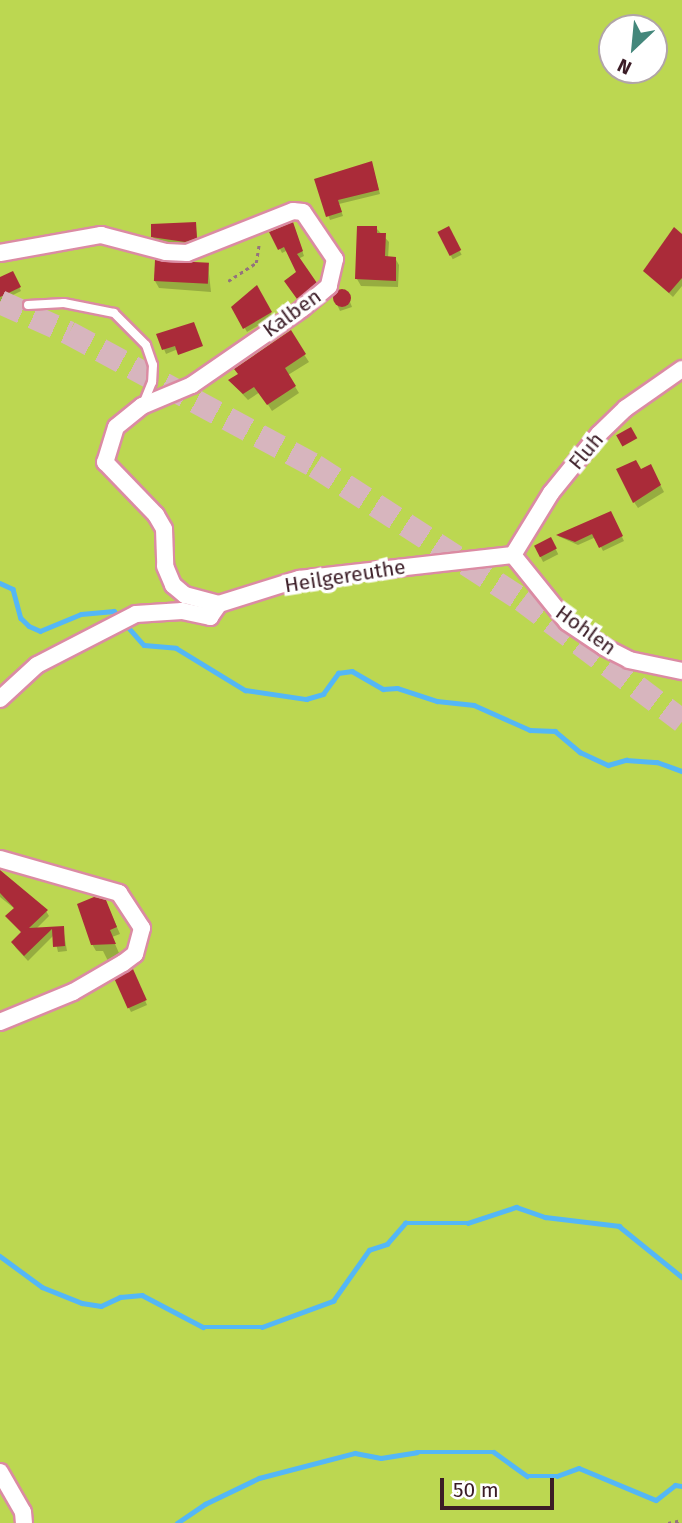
<!DOCTYPE html>
<html>
<head>
<meta charset="utf-8">
<style>
  body { margin:0 }
  #map { position:relative; width:682px; height:1523px; overflow:hidden; background:#fedbe4; font-family:"Fira Sans",sans-serif }
  div>[style] { position:absolute }
  .green>* { inset:0; background:#bcd751 }
  .shadow>* { inset:0; background:#0003; transform-origin:0 0 }
  .stream>* { height:4.5px; margin:-2.25px; padding:0 2.25px; transform-origin:2.25px; border-radius:2.25px; background:#54b7f6 }
  .building>* { inset:0; background:#aa2b39; transform-origin:0 0 }
  .round { border-radius:50% }
  .primary-tunnel>* { height:24px; margin-top:-12px; transform-origin:0; background:repeating-linear-gradient(90deg,#d7b5be 0 24px,transparent 0 36px) }
  .path>* { height:2.5px; margin-top:-1.25px; transform-origin:0; background:repeating-linear-gradient(90deg,#94737d 0 3.5px,transparent 0 7px) }
  .roads { filter:drop-shadow(2px 0 #db8ba3) drop-shadow(-2px 0 #db8ba3) drop-shadow(0 2px #db8ba3) drop-shadow(0 -2px #db8ba3) }
  .service>* { height:8px; margin:-4px; padding:0 4px; transform-origin:4px; border-radius:4px; background:#fff }
  .minor>* { height:16px; margin:-8px; padding:0 8px; transform-origin:8px; border-radius:8px; background:#fff }
  span { translate:-50% -50%; white-space:nowrap; text-align:center; line-height:1.15; -webkit-text-stroke:7px #fff; paint-order:stroke }
  .street-label { font-size:21px; color:#3b1c26 }
  .north { position:absolute; left:598px; top:14px; width:70px; height:70px; box-sizing:border-box; background:#fff; border:2px solid #b1a4a8; border-radius:50%; rotate:206deg; font-size:19px; font-weight:700; line-height:28px; text-align:center; color:#3b1c26 }
  .north::after { content:''; display:block; margin:auto; width:24px; height:32px; background:#44877b; clip-path:polygon(50% 0,100% 100%,50% 72%,0 100%) }
  .scale { position:absolute; left:440px; top:1478px; width:114px; height:32px; box-sizing:border-box; border:4px solid #3b1c26; border-top:0; padding-left:9px; font-size:21px; line-height:24px; white-space:nowrap; color:#3b1c26; -webkit-text-stroke:5px #fff; paint-order:stroke }
</style>
</head>
<body>
<div id="map">
  <div class="green">
    <div style="clip-path:polygon(evenodd,0 0,682px 0,682px 1523px,0 1523px,0 0,612px 28px,654px 28px,654px 70px,612px 70px,612px 28px)"></div>
  </div>
  <div class="shadow">
    <div style="clip-path:polygon(373px 168px,380px 194px,339px 204px,343px 216px,330px 220px,316px 181px)"></div>
    <div style="clip-path:polygon(195px 224px,198px 242px,188px 246px,156px 241px,153px 237px)"></div>
    <div style="clip-path:polygon(376px 228px,389px 242px,388px 258px,395px 258px,399px 265px,398px 287px,361px 286px,357px 279px)"></div>
    <div style="left:448px;top:228px;width:30px;height:10px;rotate:63deg"></div>
    <div style="clip-path:polygon(295px 229px,304px 256px,298px 259px,318px 288px,301px 302px,289px 285px,299px 272px,288px 250px,282px 253px,272px 233px)"></div>
    <div style="clip-path:polygon(682px 236px,682px 286px,673px 297px,645px 271px)"></div>
    <div style="clip-path:polygon(208px 265px,211px 292px,159px 288px,155px 281px)"></div>
    <div style="clip-path:polygon(13px 273px,21px 291px,9px 297px,13px 305px,0 311px,0 279px)"></div>
    <div style="clip-path:polygon(256px 288px,273px 317px,247px 332px,233px 307px)"></div>
    <div style="clip-path:polygon(345px 289px,352px 307px,340px 311px,334px 298px)"></div>
    <div style="clip-path:polygon(193px 325px,178px 349px,166px 354px,164px 349px)"></div>
    <div style="clip-path:polygon(290px 333px,309px 362px,288px 375px,299px 393px,272px 411px,260px 392px,248px 400px,230px 381px)"></div>
    <div style="clip-path:polygon(641px 471px,654px 473px,664px 492px,638px 508px,634px 502px)"></div>
    <div style="clip-path:polygon(610px 513px,624px 541px,603px 551px,596px 537px,578px 545px,558px 536px)"></div>
    <div style="left:551px;top:540px;width:16px;height:17px;rotate:63deg"></div>
    <div style="clip-path:polygon(0 871px,46px 911px,49px 916px,36px 929px,63px 928px,67px 951px,58px 952px,54px 935px,28px 961px,16px 948px,13px 943px,23px 934px,11px 921px,15px 909px,0 897px)"></div>
    <div style="clip-path:polygon(109px 909px,120px 934px,112px 937px,122px 960px,111px 967px,103px 951px,96px 951px,92px 944px)"></div>
    <div style="clip-path:polygon(134px 975px,147px 1005px,131px 1012px,129px 1008px)"></div>
  </div>
  <div class="stream">
    <div style="left:0;top:583px;width:14px;rotate:25deg"></div>
    <div style="left:13px;top:589px;width:30px;rotate:75deg"></div>
    <div style="left:21px;top:618px;width:11px;rotate:45deg"></div>
    <div style="left:29px;top:626px;width:12px;rotate:24deg"></div>
    <div style="left:40px;top:631px;width:44px;rotate:-22.5deg"></div>
    <div style="left:81px;top:614px;width:33px;rotate:-5deg"></div>
    <div style="left:114px;top:611px;width:45px;rotate:48.6deg"></div>
    <div style="left:144px;top:645px;width:32px;rotate:5deg"></div>
    <div style="left:176px;top:648px;width:81px;rotate:31.3deg"></div>
    <div style="left:245px;top:690px;width:62px;rotate:8.4deg"></div>
    <div style="left:306px;top:699px;width:18px;rotate:-16deg"></div>
    <div style="left:323px;top:694px;width:26px;rotate:-54deg"></div>
    <div style="left:338px;top:673px;width:14px;rotate:-8deg"></div>
    <div style="left:352px;top:671px;width:36px;rotate:30deg"></div>
    <div style="left:383px;top:689px;width:14px;rotate:-4deg"></div>
    <div style="left:397px;top:688px;width:42px;rotate:18deg"></div>
    <div style="left:437px;top:701px;width:37px;rotate:6deg"></div>
    <div style="left:474px;top:705px;width:61px;rotate:24.1deg"></div>
    <div style="left:530px;top:730px;width:25px;rotate:2deg"></div>
    <div style="left:555px;top:731px;width:33px;rotate:40deg"></div>
    <div style="left:580px;top:752px;width:31px;rotate:25deg"></div>
    <div style="left:608px;top:765px;width:19px;rotate:-16deg"></div>
    <div style="left:626px;top:760px;width:31px;rotate:4deg"></div>
    <div style="left:657px;top:762px;width:27px;rotate:20deg"></div>
    <div style="left:0;top:1256px;width:52px;rotate:36.4deg"></div>
    <div style="left:42px;top:1287px;width:43px;rotate:21.8deg"></div>
    <div style="left:82px;top:1303px;width:19px;rotate:9deg"></div>
    <div style="left:101px;top:1306px;width:21px;rotate:-25deg"></div>
    <div style="left:120px;top:1297px;width:22px;rotate:-5deg"></div>
    <div style="left:142px;top:1295px;width:69px;rotate:27.7deg"></div>
    <div style="left:203px;top:1327px;width:59px"></div>
    <div style="left:262px;top:1327px;width:76px;rotate:-20.1deg"></div>
    <div style="left:333px;top:1301px;width:62px;rotate:-54.8deg"></div>
    <div style="left:369px;top:1250px;width:19px;rotate:-18deg"></div>
    <div style="left:387px;top:1244px;width:28px;rotate:-49deg"></div>
    <div style="left:405px;top:1223px;width:63px"></div>
    <div style="left:468px;top:1223px;width:51px;rotate:-18.4deg"></div>
    <div style="left:516px;top:1207px;width:31px;rotate:19deg"></div>
    <div style="left:545px;top:1217px;width:75px;rotate:6.9deg"></div>
    <div style="left:619px;top:1226px;width:81px;rotate:39deg"></div>
    <div style="left:177px;top:1523px;width:34px;rotate:-34deg"></div>
    <div style="left:205px;top:1504px;width:60px;rotate:-25.7deg"></div>
    <div style="left:259px;top:1478px;width:99px;rotate:-14.6deg"></div>
    <div style="left:355px;top:1453px;width:26px;rotate:11deg"></div>
    <div style="left:381px;top:1458px;width:36px;rotate:-9deg"></div>
    <div style="left:417px;top:1452px;width:77px"></div>
    <div style="left:494px;top:1452px;width:41px;rotate:36deg"></div>
    <div style="left:527px;top:1476px;width:30px"></div>
    <div style="left:557px;top:1476px;width:23px;rotate:-20deg"></div>
    <div style="left:579px;top:1468px;width:83px;rotate:22.6deg"></div>
    <div style="left:656px;top:1500px;width:24px;rotate:-38deg"></div>
    <div style="left:675px;top:1485px;width:7px;rotate:8deg"></div>
  </div>
  <div class="building">
    <div style="clip-path:polygon(372px 161px,379px 190px,338px 200px,342px 212px,326px 217px,314px 179px)"></div>
    <div style="clip-path:polygon(196px 222px,197px 238px,185px 242px,151px 237px,151px 224px)"></div>
    <div style="clip-path:polygon(293px 222px,303px 251px,297px 254px,317px 283px,297px 299px,284px 281px,296px 272px,284px 247px,278px 250px,269px 232px)"></div>
    <div style="clip-path:polygon(357px 226px,377px 226px,377px 233px,386px 233px,385px 256px,396px 257px,396px 281px,355px 279px)"></div>
    <div style="left:449px;top:226px;width:27px;height:13px;rotate:63deg"></div>
    <div style="clip-path:polygon(674px 227px,682px 234px,682px 278px,669px 293px,643px 271px)"></div>
    <div style="left:155px;top:260px;width:54px;height:21px;rotate:3deg"></div>
    <div style="clip-path:polygon(13px 271px,21px 287px,0 297px,0 277px)"></div>
    <div style="clip-path:polygon(257px 285px,272px 312px,243px 329px,231px 307px)"></div>
    <div class="round" style="left:333px;top:289px;width:18px;height:18px"></div>
    <div style="clip-path:polygon(194px 322px,203px 346px,178px 355px,175px 346px,162px 350px,156px 334px)"></div>
    <div style="clip-path:polygon(291px 330px,306px 354px,285px 368px,296px 386px,267px 405px,254px 387px,243px 394px,228px 380px,238px 374px,234px 369px)"></div>
    <div style="left:631px;top:427px;width:13px;height:17px;rotate:61deg"></div>
    <div style="clip-path:polygon(636px 460px,641px 469px,651px 464px,661px 485px,633px 503px,616px 469px)"></div>
    <div style="clip-path:polygon(611px 511px,623px 536px,599px 548px,592px 534px,575px 542px,556px 535px)"></div>
    <div style="left:551px;top:537px;width:13px;height:19px;rotate:63deg"></div>
    <div style="clip-path:polygon(0 870px,48px 910px,29px 928px,64px 926px,65px 946px,53px 947px,52px 929px,24px 956px,11px 942px,21px 932px,5px 916px,14px 908px,0 893px)"></div>
    <div style="clip-path:polygon(94px 897px,106px 900px,117px 927px,110px 930px,116px 944px,91px 945px,77px 904px)"></div>
    <div style="left:133px;top:969px;width:34px;height:21px;rotate:66deg"></div>
  </div>
  <div class="primary-tunnel">
    <div style="left:0;top:302px;width:76px;rotate:24.2deg"></div>
    <div style="left:69px;top:333px;width:280px;rotate:28.4deg"></div>
    <div style="left:315px;top:466px;width:247px;rotate:32.9deg"></div>
    <div style="left:522px;top:600px;width:201px;rotate:37.1deg"></div>
  </div>
  <div class="path">
    <div style="left:228px;top:281px;width:33px;rotate:-33deg"></div>
    <div style="left:256px;top:263px;width:20px;rotate:-81deg"></div>
    <div style="left:668px;top:1523px;width:14px;rotate:-12deg"></div>
  </div>
  <div class="roads">
    <div class="service">
      <div style="left:28px;top:305px;width:36px;rotate:-3deg"></div>
      <div style="left:64px;top:303px;width:51px;rotate:11.3deg"></div>
      <div style="left:114px;top:313px;width:45px;rotate:45deg"></div>
      <div style="left:146px;top:345px;width:21px;rotate:71deg"></div>
      <div style="left:153px;top:365px;width:17px;rotate:93deg"></div>
      <div style="left:152px;top:382px;width:24px;rotate:112deg"></div>
    </div>
    <div class="minor">
      <div style="left:0;top:253px;width:103px;rotate:-10.1deg"></div>
      <div style="left:101px;top:235px;width:67px;rotate:14.7deg"></div>
      <div style="left:166px;top:252px;width:21px;rotate:3deg"></div>
      <div style="left:187px;top:253px;width:114px;rotate:-21.6deg"></div>
      <div style="left:293px;top:211px;width:10px;rotate:6deg"></div>
      <div style="left:303px;top:212px;width:57px;rotate:55.8deg"></div>
      <div style="left:335px;top:259px;width:28px;rotate:103deg"></div>
      <div style="left:329px;top:286px;width:35px;rotate:140deg"></div>
      <div style="left:302px;top:309px;width:134px;rotate:145.4deg"></div>
      <div style="left:192px;top:385px;width:54px;rotate:157.2deg"></div>
      <div style="left:142px;top:406px;width:33px;rotate:141deg"></div>
      <div style="left:116px;top:427px;width:37px;rotate:107deg"></div>
      <div style="left:105px;top:462px;width:74px;rotate:46.1deg"></div>
      <div style="left:156px;top:515px;width:16px;rotate:60deg"></div>
      <div style="left:164px;top:529px;width:37px;rotate:88deg"></div>
      <div style="left:165px;top:566px;width:21px;rotate:67deg"></div>
      <div style="left:173px;top:585px;width:16px;rotate:40deg"></div>
      <div style="left:185px;top:595px;width:35px;rotate:15deg"></div>
      <div style="left:513px;top:555px;width:73px;rotate:-58.5deg"></div>
      <div style="left:551px;top:493px;width:76px;rotate:-50.9deg"></div>
      <div style="left:599px;top:434px;width:37px;rotate:-44deg"></div>
      <div style="left:626px;top:408px;width:68px;rotate:-34.9deg"></div>
      <div style="left:513px;top:555px;width:86px;rotate:51.1deg"></div>
      <div style="left:567px;top:622px;width:45px;rotate:34deg"></div>
      <div style="left:604px;top:647px;width:28px;rotate:27deg"></div>
      <div style="left:629px;top:660px;width:54px;rotate:11.7deg"></div>
      <div style="left:0;top:699px;width:50px;rotate:-42.6deg"></div>
      <div style="left:37px;top:665px;width:111px;rotate:-27.3deg"></div>
      <div style="left:136px;top:614px;width:46px;rotate:-3.7deg"></div>
      <div style="left:182px;top:611px;width:29px;rotate:12deg"></div>
      <div style="left:210px;top:617px;width:16px;rotate:-55deg"></div>
      <div style="left:219px;top:604px;width:84px;rotate:-17.4deg"></div>
      <div style="left:299px;top:579px;width:215px;rotate:-6.4deg"></div>
      <div style="left:0;top:859px;width:124px;rotate:15.9deg"></div>
      <div style="left:119px;top:893px;width:42px;rotate:56.7deg"></div>
      <div style="left:142px;top:928px;width:27px;rotate:105deg"></div>
      <div style="left:135px;top:954px;width:15px;rotate:143deg"></div>
      <div style="left:123px;top:963px;width:58px;rotate:149.9deg"></div>
      <div style="left:73px;top:992px;width:79px;rotate:157.7deg"></div>
      <div style="left:0;top:1472px;width:46px;rotate:60.1deg"></div>
      <div style="left:23px;top:1512px;width:11px;rotate:85deg"></div>
    </div>
  </div>
  <div class="street-label">
    <span style="left:292px;top:313px;rotate:-36deg">Kalben</span>
    <span style="left:586px;top:451px;rotate:-50deg">Fluh</span>
    <span style="left:345px;top:576px;rotate:-9deg">Heilgereuthe</span>
    <span style="left:586px;top:630px;rotate:36deg">Hohlen</span>
  </div>
  <div class="north">N</div>
  <div class="scale">50 m</div>
</div>
</body>
</html>
